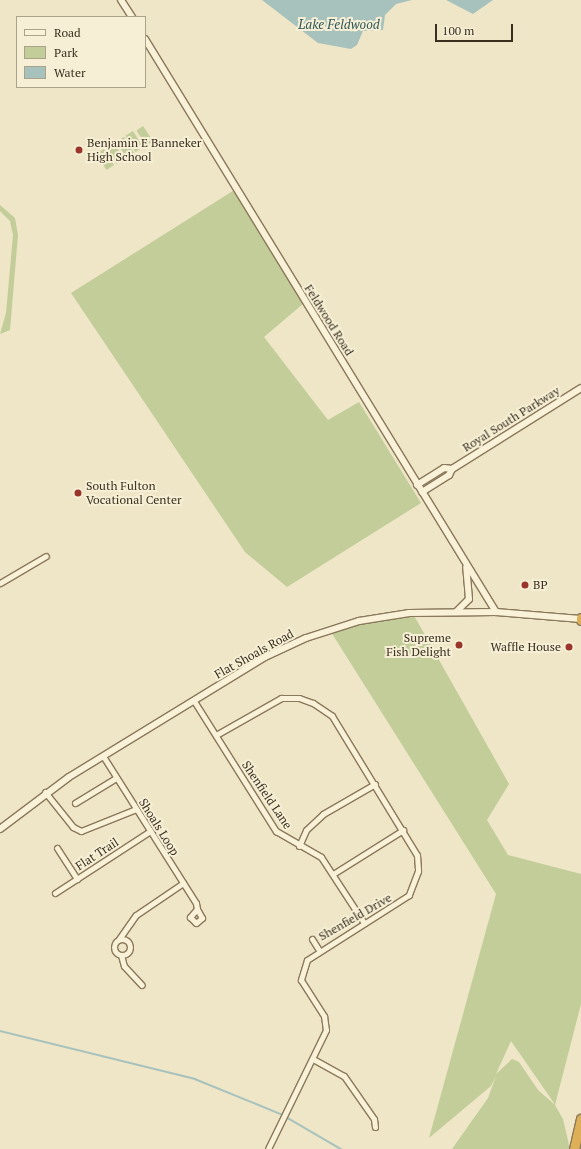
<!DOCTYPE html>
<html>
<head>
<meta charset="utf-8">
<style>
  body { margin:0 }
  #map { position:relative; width:581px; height:1149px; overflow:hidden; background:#eee6c6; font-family:"PT Serif",serif }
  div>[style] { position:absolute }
  .green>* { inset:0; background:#c2cd99; transform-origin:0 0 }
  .water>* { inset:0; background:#a7c2bd }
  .stream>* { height:1.5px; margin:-0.75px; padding:0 0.75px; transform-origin:0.75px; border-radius:0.75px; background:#a7c2bd }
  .roads { filter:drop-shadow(1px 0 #8a785b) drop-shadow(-1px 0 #8a785b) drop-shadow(0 1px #8a785b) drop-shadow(0 -1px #8a785b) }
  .minor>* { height:5px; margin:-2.5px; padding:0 2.5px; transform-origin:2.5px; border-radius:2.5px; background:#f9f2d9 }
  .minor>.ring { margin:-2.5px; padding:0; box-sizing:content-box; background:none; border:5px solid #f9f2d9; border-radius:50% }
  .tertiary>* { height:6px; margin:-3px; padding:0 3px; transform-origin:3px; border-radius:3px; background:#f9f2d9 }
  .motorway>* { height:9px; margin:-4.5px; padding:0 4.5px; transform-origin:4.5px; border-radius:4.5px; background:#ddaf57 }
  .dots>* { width:11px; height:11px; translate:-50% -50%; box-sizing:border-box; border:2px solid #f6efd5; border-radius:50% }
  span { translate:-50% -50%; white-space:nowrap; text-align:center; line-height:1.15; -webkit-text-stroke:4px #f6efd5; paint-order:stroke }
  .poi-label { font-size:12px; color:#3a2f1f }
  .left { translate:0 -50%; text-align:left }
  .right { translate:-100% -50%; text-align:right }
  .street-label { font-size:12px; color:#3a2f1f }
  .water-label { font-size:13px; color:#2f585a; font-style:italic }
  .legend { position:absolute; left:16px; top:16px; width:130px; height:72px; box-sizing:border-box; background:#f6efd5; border:1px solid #aba28c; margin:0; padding:5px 7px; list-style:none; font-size:12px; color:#3a2f1f }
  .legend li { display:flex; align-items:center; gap:8px; height:20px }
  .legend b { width:20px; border:1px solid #aba28c }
  .scale { position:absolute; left:435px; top:24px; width:78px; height:18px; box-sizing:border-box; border:2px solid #3a2f1f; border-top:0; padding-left:5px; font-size:12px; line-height:14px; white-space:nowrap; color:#3a2f1f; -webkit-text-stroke:3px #f6efd5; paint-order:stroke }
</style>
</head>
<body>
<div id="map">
  <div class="green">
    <div style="left:143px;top:126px;width:18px;height:8px;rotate:56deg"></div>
    <div style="left:133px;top:131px;width:19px;height:9px;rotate:58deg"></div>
    <div style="left:124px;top:137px;width:19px;height:9px;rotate:58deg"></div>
    <div style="left:114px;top:143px;width:19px;height:9px;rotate:58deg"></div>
    <div style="left:104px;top:149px;width:19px;height:9px;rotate:58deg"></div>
    <div style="clip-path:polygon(236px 189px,304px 303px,264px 337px,328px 420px,359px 402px,421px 503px,287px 587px,245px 552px,71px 293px)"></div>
    <div style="clip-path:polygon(0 205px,15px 218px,18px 235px,10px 330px,0 334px,6px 313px,13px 235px,10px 221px,0 211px)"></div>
    <div style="clip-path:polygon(evenodd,412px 612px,509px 784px,487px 820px,508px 855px,581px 874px,581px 1004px,555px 1105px,563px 1119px,570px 1149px,452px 1149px,488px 1098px,496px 1076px,491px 1086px,429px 1138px,496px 894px,331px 632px,377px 614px,412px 612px,511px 1041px,554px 1103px,554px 1104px,538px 1090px,519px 1062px,512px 1059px,496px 1074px,511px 1041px)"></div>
  </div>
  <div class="water">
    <div style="clip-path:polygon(262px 0,412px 0,396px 4px,385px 15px,383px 30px,363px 31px,357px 45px,351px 49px,318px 43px)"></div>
    <div style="clip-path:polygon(446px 0,493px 0,473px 14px)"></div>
  </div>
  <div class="stream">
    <div style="left:0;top:1031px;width:201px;rotate:13.8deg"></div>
    <div style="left:195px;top:1079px;width:95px;rotate:22.2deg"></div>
    <div style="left:286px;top:1117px;width:64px;rotate:30.2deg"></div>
  </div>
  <div class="roads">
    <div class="minor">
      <div style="left:0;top:583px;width:53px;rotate:-30.4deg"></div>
      <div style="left:194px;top:701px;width:154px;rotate:57.8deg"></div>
      <div style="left:276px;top:831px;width:52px;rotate:30deg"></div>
      <div style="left:321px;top:857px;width:79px;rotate:56.9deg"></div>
      <div style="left:216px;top:735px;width:75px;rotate:-29.6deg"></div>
      <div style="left:281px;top:698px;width:18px"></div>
      <div style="left:299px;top:698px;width:15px;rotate:20deg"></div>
      <div style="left:313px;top:703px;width:23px;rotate:34deg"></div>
      <div style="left:332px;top:716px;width:163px;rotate:58.6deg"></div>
      <div style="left:417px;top:855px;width:16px;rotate:86deg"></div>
      <div style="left:418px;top:871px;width:26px;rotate:111deg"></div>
      <div style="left:409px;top:895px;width:121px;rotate:147.5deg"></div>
      <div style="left:307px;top:960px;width:21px;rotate:107deg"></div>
      <div style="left:301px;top:980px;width:43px;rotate:57.4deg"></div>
      <div style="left:324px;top:1016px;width:14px;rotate:82deg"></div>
      <div style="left:326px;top:1030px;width:132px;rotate:116deg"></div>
      <div style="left:103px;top:756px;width:174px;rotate:57.7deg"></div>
      <div style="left:196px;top:903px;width:6px;rotate:81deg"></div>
      <div style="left:197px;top:909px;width:11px;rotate:131deg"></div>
      <div style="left:190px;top:917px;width:8px;rotate:45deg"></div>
      <div style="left:196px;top:923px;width:8px;rotate:-40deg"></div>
      <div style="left:202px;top:918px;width:10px;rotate:-119deg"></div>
      <div style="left:45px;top:792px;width:45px;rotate:51.3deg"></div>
      <div style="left:73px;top:827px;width:9px;rotate:27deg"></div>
      <div style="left:81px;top:831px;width:59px;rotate:-21.8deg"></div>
      <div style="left:75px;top:803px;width:48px;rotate:-31.4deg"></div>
      <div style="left:299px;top:846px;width:17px;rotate:-66deg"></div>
      <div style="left:306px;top:830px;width:23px;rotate:-43deg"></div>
      <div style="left:323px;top:814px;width:60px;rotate:-30deg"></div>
      <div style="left:57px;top:848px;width:37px;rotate:57deg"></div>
      <div style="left:333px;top:874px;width:83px;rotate:-32.2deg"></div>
      <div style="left:55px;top:893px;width:113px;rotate:-33.1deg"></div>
      <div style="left:119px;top:939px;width:29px;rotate:-55deg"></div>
      <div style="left:136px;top:915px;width:57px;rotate:-34.2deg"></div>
      <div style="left:312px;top:939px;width:13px;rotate:58deg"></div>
      <div class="ring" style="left:114px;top:939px;width:11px;height:11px"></div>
      <div style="left:121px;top:955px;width:11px;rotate:75deg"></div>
      <div style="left:124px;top:966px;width:26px;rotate:47deg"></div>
      <div style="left:313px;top:1059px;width:35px;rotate:29deg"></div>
      <div style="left:344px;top:1076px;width:52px;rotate:55.1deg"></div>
      <div style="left:374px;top:1119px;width:8px;rotate:83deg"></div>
    </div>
    <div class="tertiary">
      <div style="left:121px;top:0;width:20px;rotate:57deg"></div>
      <div style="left:145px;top:39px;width:672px;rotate:58.51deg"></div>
      <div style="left:417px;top:485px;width:32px;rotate:-32deg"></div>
      <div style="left:444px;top:468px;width:8px;rotate:7deg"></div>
      <div style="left:422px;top:492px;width:32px;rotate:-32deg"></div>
      <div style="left:449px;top:475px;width:7px;rotate:-63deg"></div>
      <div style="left:452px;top:469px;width:152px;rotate:-32.1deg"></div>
      <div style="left:456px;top:612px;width:18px;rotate:-45deg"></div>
      <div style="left:469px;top:599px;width:32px;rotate:-95deg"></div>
      <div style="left:0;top:829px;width:86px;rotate:-37deg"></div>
      <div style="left:69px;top:777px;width:230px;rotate:-31.5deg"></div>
      <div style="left:265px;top:657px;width:45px;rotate:-24.9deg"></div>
      <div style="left:306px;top:638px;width:56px;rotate:-17.8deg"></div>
      <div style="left:359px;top:621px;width:51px;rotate:-9.1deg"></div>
      <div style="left:409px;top:613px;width:87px;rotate:-0.7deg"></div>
      <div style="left:496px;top:612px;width:85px;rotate:4.7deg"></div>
    </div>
    <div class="motorway">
      <div style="left:581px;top:618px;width:2px;rotate:90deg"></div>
      <div style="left:574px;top:1149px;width:31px;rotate:-77deg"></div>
    </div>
  </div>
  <div class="dots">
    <div style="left:79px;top:150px;background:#99352b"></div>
    <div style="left:78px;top:493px;background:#99352b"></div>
    <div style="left:525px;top:585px;background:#99352b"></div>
    <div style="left:459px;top:645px;background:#99352b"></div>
    <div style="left:569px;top:647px;background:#99352b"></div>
  </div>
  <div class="poi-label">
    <span class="left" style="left:87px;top:150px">Benjamin E Banneker<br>High School</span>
    <span class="left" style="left:86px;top:493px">South Fulton<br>Vocational Center</span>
    <span class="left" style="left:533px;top:585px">BP</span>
    <span class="right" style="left:451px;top:645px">Supreme<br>Fish Delight</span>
    <span class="right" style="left:561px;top:647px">Waffle House</span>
  </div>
  <div class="street-label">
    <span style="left:329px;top:320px;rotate:58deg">Feldwood Road</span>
    <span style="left:511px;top:419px;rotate:-32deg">Royal South Parkway</span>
    <span style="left:254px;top:654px;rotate:-29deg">Flat Shoals Road</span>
    <span style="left:267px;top:795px;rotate:56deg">Shenfield Lane</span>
    <span style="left:159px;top:827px;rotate:58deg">Shoals Loop</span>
    <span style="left:97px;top:854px;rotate:-33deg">Flat Trail</span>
    <span style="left:355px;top:917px;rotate:-30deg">Shenfield Drive</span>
  </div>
  <div class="water-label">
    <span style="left:339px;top:24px">Lake Feldwood</span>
  </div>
  <ul class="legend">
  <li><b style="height:5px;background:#f9f2d9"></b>Road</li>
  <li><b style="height:11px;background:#c2cd99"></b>Park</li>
  <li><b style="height:11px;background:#a7c2bd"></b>Water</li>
  </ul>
  <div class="scale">100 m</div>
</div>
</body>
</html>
